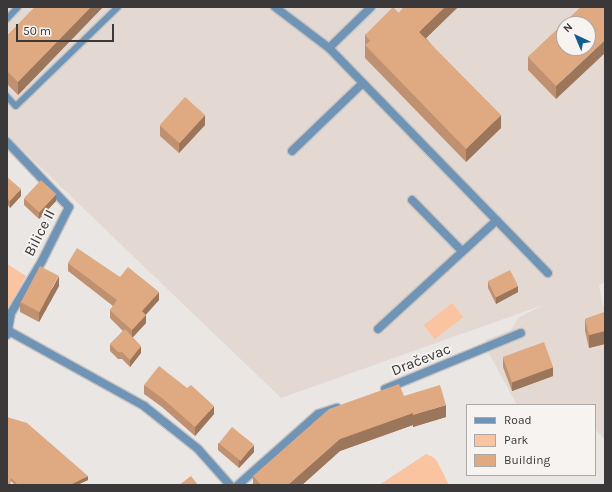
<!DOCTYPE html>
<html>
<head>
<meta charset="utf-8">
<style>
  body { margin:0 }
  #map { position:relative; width:612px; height:492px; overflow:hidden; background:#e9e6e4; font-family:Karla,sans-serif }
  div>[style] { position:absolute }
  .built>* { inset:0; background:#e3d9d2 }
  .green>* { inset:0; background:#f9c49f; transform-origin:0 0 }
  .roads { filter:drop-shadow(1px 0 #c6c3c2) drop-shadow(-1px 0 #c6c3c2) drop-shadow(0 1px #c6c3c2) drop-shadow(0 -1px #c6c3c2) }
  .lane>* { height:5.5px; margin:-2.75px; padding:0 2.75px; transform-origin:2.75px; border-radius:2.75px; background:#6f94b5 }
  .street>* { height:8px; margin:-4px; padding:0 4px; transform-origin:4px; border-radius:4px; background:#6f94b5 }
  .wall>* { inset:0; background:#c09170 }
  .shaded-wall>* { inset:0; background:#9c765b }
  .building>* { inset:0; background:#dfa982; transform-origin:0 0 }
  span { translate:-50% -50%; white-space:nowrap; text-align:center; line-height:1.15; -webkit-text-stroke:3.5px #f6f3f1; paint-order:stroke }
  .street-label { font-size:15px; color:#3a3838 }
  .frame { position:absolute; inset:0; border:8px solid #3a3838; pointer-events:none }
  .legend { position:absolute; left:466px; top:404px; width:130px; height:72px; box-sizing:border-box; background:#f6f3f1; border:1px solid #aba8a7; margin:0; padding:5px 7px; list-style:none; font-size:12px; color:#3a3838 }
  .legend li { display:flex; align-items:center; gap:8px; height:20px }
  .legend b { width:20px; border:1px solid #aba8a7 }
  .north { position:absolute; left:556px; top:16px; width:40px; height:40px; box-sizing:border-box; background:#f6f3f1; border:1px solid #aba8a7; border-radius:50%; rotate:316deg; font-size:11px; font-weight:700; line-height:16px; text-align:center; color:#3a3838 }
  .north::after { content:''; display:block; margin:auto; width:14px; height:18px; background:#125d90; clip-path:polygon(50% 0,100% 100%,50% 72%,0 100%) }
  .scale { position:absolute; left:16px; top:24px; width:98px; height:18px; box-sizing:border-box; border:2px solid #3a3838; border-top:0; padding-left:5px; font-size:12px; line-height:14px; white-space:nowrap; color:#3a3838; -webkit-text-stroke:3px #f6f3f1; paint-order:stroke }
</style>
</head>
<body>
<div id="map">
  <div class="built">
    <div style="clip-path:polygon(evenodd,7px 7px,605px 7px,605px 282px,599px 285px,603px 306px,605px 305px,605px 440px,595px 429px,595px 405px,517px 405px,489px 354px,486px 340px,511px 330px,518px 318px,543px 305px,281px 398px,7px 135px,7px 7px,564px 24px,588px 24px,588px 48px,564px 48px,564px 24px)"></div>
  </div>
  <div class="green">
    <div style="clip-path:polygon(7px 264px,26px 276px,10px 305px,7px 307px)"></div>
    <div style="left:452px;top:303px;width:18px;height:36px;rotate:52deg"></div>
    <div style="clip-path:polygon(426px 454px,433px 457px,437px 461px,449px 485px,379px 485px)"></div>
  </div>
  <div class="roads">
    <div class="lane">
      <div style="left:7px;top:19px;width:16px;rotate:-47deg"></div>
      <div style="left:7px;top:96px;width:13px;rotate:48deg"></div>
      <div style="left:16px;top:106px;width:142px;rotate:-44.1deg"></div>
    </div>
    <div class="street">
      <div style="left:275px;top:7px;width:68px;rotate:37.2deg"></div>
      <div style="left:329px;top:48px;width:314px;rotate:45.8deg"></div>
      <div style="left:329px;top:48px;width:59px;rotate:-44.3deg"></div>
      <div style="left:7px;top:142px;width:90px;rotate:46.4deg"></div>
      <div style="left:69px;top:207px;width:60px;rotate:116.6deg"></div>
      <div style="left:42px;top:261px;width:61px;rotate:120.8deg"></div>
      <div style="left:11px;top:313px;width:22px;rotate:100deg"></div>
      <div style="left:292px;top:151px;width:98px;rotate:-43.8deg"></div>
      <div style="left:412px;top:200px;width:71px;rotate:45.6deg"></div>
      <div style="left:378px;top:329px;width:161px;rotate:-42.5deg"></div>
      <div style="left:7px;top:330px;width:157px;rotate:29deg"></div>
      <div style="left:144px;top:406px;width:69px;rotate:38.5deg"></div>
      <div style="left:198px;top:449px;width:48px;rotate:48.4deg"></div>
      <div style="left:385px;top:389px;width:147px;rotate:-22.4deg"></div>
      <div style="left:238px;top:485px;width:107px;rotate:-41.6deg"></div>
      <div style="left:318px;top:414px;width:20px;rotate:-18deg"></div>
    </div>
  </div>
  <div class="wall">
    <div style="clip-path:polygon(35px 7px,103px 7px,18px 95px,7px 84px,7px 36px)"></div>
    <div style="clip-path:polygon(404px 7px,458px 7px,426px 38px,501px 128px,466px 162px,365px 58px,365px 35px,399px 13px)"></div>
    <div style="clip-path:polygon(581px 7px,556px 99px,528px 70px,528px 57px)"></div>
    <div style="clip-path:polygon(205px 125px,179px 153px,160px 136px,160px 126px)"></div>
    <div style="clip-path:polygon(7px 177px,21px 196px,10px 208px,7px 204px)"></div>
    <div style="clip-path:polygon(24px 199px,56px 201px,39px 219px,24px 205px)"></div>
    <div style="clip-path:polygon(68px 263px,120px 277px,159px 300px,146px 314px,146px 323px,133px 337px,141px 353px,130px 367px,122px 359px,118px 359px,110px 351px,110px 344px,123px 331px,110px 318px,110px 310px,113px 306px,68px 271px)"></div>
    <div style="clip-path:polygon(488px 282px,518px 292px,496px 304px,488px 288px)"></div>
    <div style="clip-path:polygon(59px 286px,39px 322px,20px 312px,20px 302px)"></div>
    <div style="clip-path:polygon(605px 312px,605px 344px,589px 348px,585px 331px,585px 319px)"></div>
    <div style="clip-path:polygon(503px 357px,553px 376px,512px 391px,503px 367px)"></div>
    <div style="clip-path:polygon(144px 385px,214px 414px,195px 436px,162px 407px,144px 394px)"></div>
    <div style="clip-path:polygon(404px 396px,446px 417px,413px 427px,413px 425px,340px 451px,302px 485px,253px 485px,253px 476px)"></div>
    <div style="clip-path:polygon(7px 417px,88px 480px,77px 485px,15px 485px,11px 481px,10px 485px,7px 485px)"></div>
    <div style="clip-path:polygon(218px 443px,254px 452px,239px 468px,218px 450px)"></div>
  </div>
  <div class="shaded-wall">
    <div style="clip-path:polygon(91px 7px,103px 7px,18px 95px,18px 82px)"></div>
    <div style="clip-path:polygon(445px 7px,458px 7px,419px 45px,419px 32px)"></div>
    <div style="clip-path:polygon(605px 40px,605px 53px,556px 99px,556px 86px)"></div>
    <div style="clip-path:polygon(205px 115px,205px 125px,179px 153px,179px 143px)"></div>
    <div style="clip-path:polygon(501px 115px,501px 128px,466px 162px,466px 149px)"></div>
    <div style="clip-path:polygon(21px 189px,21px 196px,10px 208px,10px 201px)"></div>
    <div style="clip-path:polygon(56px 194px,56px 201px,39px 219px,39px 212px)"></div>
    <div style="clip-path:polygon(59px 276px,59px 286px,39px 322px,39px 313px)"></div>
    <div style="clip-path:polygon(518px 286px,518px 292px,496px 304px,496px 297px)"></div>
    <div style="clip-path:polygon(159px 292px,159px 300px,142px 319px,142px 311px)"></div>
    <div style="clip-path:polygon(146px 315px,146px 323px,132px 338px,132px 330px)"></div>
    <div style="clip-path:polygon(605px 331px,605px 344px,589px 348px,589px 335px)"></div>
    <div style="clip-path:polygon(141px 346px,141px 353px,130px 367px,130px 360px)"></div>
    <div style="clip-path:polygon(553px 367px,553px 376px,512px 391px,512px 381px)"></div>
    <div style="clip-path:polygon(446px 405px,446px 417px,413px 427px,413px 415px)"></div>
    <div style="clip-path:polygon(214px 406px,214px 414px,195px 436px,195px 427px)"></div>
    <div style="clip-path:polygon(413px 413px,413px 425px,340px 451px,302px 485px,288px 485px,340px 439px)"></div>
    <div style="clip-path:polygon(254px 445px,254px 452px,239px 468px,239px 461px)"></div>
    <div style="clip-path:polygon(88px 476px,88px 480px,77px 485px,70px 485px)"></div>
  </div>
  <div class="building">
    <div style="clip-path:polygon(35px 7px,91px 7px,18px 82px,7px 71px,7px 36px)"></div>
    <div style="clip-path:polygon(393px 7px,399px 13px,404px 7px,445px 7px,419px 32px,501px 115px,466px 149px,365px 45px,370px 41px,365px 35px)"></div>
    <div style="clip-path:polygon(evenodd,581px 7px,605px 7px,605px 40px,556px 86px,528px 57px,581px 7px,564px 24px,588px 24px,588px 48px,564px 48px,564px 24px)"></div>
    <div style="left:185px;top:97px;width:27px;height:38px;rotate:42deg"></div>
    <div style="clip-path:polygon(7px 177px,21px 189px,10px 201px,7px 198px)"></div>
    <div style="left:41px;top:180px;width:21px;height:25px;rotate:43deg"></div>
    <div style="clip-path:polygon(77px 248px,120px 277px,128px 267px,159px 292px,142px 311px,146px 315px,132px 330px,117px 317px,110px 310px,117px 300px,68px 263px)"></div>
    <div style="left:40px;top:266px;width:21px;height:41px;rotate:28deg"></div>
    <div style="left:510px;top:270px;width:18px;height:25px;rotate:63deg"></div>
    <div style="clip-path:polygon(605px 312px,605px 331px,589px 335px,585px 319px)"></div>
    <div style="clip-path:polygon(125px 329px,141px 346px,130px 360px,122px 352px,118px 352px,110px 344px)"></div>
    <div style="left:544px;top:342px;width:27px;height:44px;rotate:70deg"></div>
    <div style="clip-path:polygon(159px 366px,187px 388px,191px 385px,214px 406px,195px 427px,162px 398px,144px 385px)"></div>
    <div style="clip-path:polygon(399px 384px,404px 396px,440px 385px,446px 405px,413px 415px,413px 413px,340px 439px,288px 485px,261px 485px,253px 476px,329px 409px)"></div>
    <div style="clip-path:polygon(7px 417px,27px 423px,88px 476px,70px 485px,18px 485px,11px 478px,9px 485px,7px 485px)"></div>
    <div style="left:232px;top:427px;width:28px;height:21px;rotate:39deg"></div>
    <div style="clip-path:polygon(191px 476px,198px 485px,179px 485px)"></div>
  </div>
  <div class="street-label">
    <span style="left:40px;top:233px;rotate:-63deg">Bilice II</span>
    <span style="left:421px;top:360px;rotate:-22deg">Dračevac</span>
  </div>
  <div class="frame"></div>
  <ul class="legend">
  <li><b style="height:5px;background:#6f94b5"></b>Road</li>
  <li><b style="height:11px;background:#f9c49f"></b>Park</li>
  <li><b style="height:11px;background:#dfa982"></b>Building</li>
  </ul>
  <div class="north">N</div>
  <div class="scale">50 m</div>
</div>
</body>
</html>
